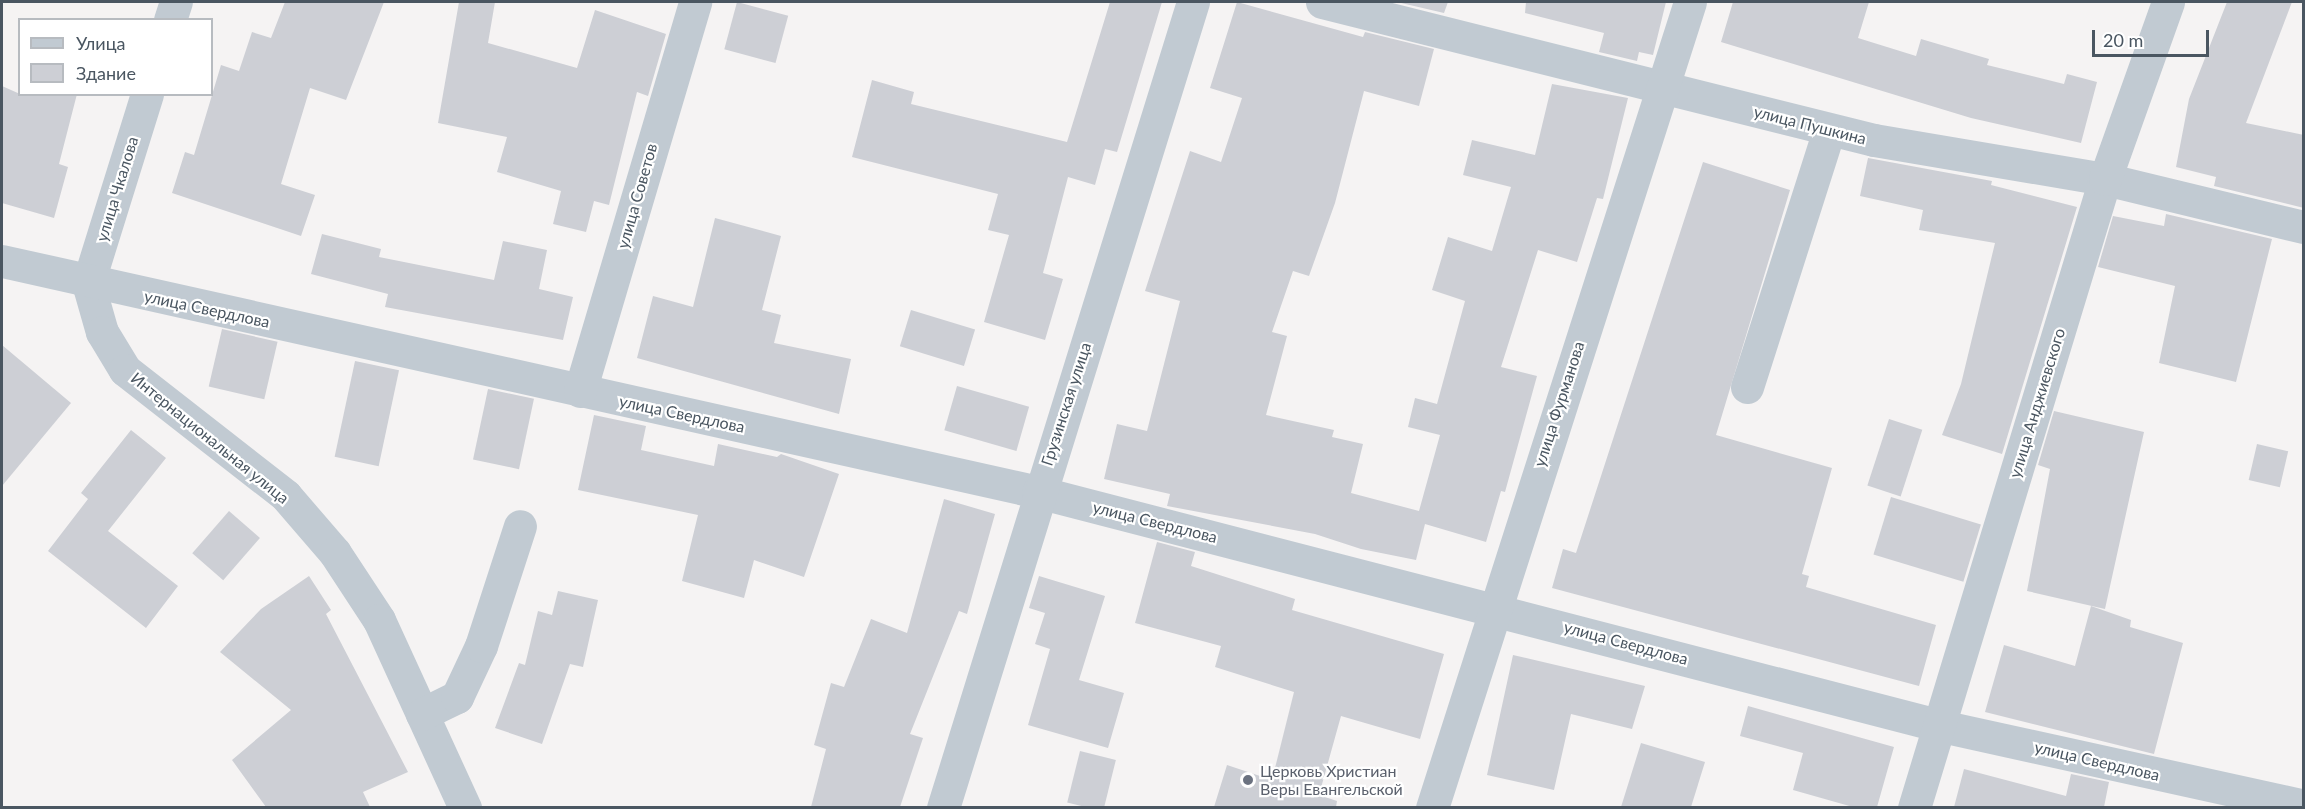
<!DOCTYPE html>
<html>
<head>
<meta charset="utf-8">
<style>
  body { margin:0 }
  #map { position:relative; width:2305px; height:809px; overflow:hidden; background:#f5f3f3; font-family:Lato,sans-serif }
  div>[style] { position:absolute }
  .building>* { inset:0; background:#cdcfd5; transform-origin:0 0 }
  .minor>* { height:33px; margin:-16.5px; padding:0 16.5px; transform-origin:16.5px; border-radius:16.5px; background:#c1cad2 }
  .dots>* { width:16px; height:16px; translate:-50% -50%; box-sizing:border-box; border:3px solid #fff; border-radius:50% }
  span { translate:-50% -50%; white-space:nowrap; text-align:center; line-height:1.15; -webkit-text-stroke:4.5px #fff; paint-order:stroke }
  .street-label { font-size:16px; color:#4a5661 }
  .worship-label { font-size:16px; color:#5b616d }
  .left { translate:0 -50%; text-align:left }
  .frame { position:absolute; inset:0; border:3px solid #4a5661; pointer-events:none }
  .legend { position:absolute; left:18px; top:18px; width:195px; height:78px; box-sizing:border-box; background:#fff; border:2px solid #b7bbc0; margin:0; padding:8px 10px; list-style:none; font-size:18px; color:#4a5661 }
  .legend li { display:flex; align-items:center; gap:12px; height:30px }
  .legend b { width:30px; border:2px solid #b7bbc0 }
  .scale { position:absolute; left:2092px; top:30px; width:117px; height:27px; box-sizing:border-box; border:3px solid #4a5661; border-top:0; padding-left:8px; font-size:18px; line-height:21px; white-space:nowrap; color:#4a5661; -webkit-text-stroke:4px #fff; paint-order:stroke }
</style>
</head>
<body>
<div id="map">
  <div class="building">
    <div style="clip-path:polygon(285px 2px,384px 2px,346px 100px,310px 88px,281px 184px,315px 195px,301px 236px,172px 193px,185px 152px,194px 155px,221px 65px,239px 71px,252px 32px,271px 38px)"></div>
    <div style="clip-path:polygon(459px 2px,495px 2px,488px 43px,577px 68px,595px 10px,666px 34px,648px 96px,637px 92px,609px 205px,594px 201px,586px 232px,553px 224px,561px 191px,497px 172px,507px 137px,438px 123px)"></div>
    <div style="left:737px;top:2px;width:53px;height:49px;rotate:15deg"></div>
    <div style="clip-path:polygon(1110px 2px,1162px 2px,1117px 152px,1105px 149px,1095px 185px,1068px 177px,1043px 273px,1063px 279px,1045px 340px,984px 322px,1009px 235px,988px 230px,998px 194px,852px 157px,872px 80px,914px 92px,911px 104px,1067px 142px)"></div>
    <div style="clip-path:polygon(1237px 2px,1363px 37px,1365px 32px,1434px 49px,1419px 106px,1364px 91px,1335px 203px,1309px 276px,1293px 271px,1272px 332px,1287px 336px,1266px 415px,1334px 430px,1332px 437px,1363px 444px,1351px 493px,1419px 511px,1440px 435px,1408px 427px,1415px 398px,1437px 404px,1465px 301px,1432px 290px,1448px 237px,1492px 251px,1511px 187px,1463px 175px,1472px 140px,1535px 155px,1552px 84px,1628px 98px,1603px 199px,1597px 198px,1577px 262px,1538px 250px,1501px 367px,1537px 376px,1505px 492px,1501px 491px,1486px 542px,1425px 524px,1416px 560px,1361px 549px,1315px 534px,1167px 506px,1170px 494px,1104px 479px,1117px 424px,1147px 431px,1180px 301px,1145px 291px,1190px 151px,1221px 162px,1242px 98px,1210px 88px)"></div>
    <div style="clip-path:polygon(1397px 2px,1448px 2px,1444px 13px)"></div>
    <div style="clip-path:polygon(1526px 2px,1666px 2px,1653px 55px,1639px 52px,1637px 61px,1599px 52px,1604px 33px,1525px 13px)"></div>
    <div style="clip-path:polygon(1733px 2px,1869px 2px,1858px 38px,1916px 56px,1921px 39px,1989px 59px,1987px 65px,2064px 84px,2067px 74px,2097px 82px,2081px 143px,1971px 118px,1721px 42px)"></div>
    <div style="clip-path:polygon(2227px 2px,2292px 2px,2246px 123px,2304px 135px,2304px 208px,2214px 186px,2216px 177px,2176px 167px,2189px 99px)"></div>
    <div style="clip-path:polygon(2px 86px,20px 94px,77px 94px,59px 164px,68px 167px,54px 218px,2px 203px)"></div>
    <div style="clip-path:polygon(1868px 158px,1992px 181px,1991px 185px,2077px 207px,2002px 454px,1942px 435px,1961px 384px,1995px 243px,1919px 230px,1923px 210px,1860px 196px)"></div>
    <div style="clip-path:polygon(1703px 162px,1790px 190px,1716px 435px,1832px 468px,1802px 574px,1809px 576px,1806px 587px,1936px 625px,1919px 686px,1552px 588px,1563px 549px,1576px 553px)"></div>
    <div style="clip-path:polygon(2166px 214px,2272px 239px,2236px 382px,2159px 363px,2175px 286px,2098px 267px,2113px 216px,2164px 226px)"></div>
    <div style="clip-path:polygon(715px 218px,781px 236px,762px 310px,781px 315px,774px 343px,851px 359px,839px 414px,637px 358px,653px 296px,693px 307px)"></div>
    <div style="clip-path:polygon(322px 234px,381px 249px,379px 257px,494px 280px,503px 241px,547px 250px,539px 289px,573px 297px,563px 340px,385px 307px,388px 294px,311px 274px)"></div>
    <div style="left:911px;top:310px;width:67px;height:38px;rotate:17deg"></div>
    <div style="left:222px;top:329px;width:57px;height:59px;rotate:13deg"></div>
    <div style="clip-path:polygon(2px 345px,71px 403px,2px 486px)"></div>
    <div style="left:355px;top:361px;width:45px;height:98px;rotate:12deg"></div>
    <div style="left:957px;top:386px;width:75px;height:46px;rotate:16deg"></div>
    <div style="left:488px;top:389px;width:47px;height:72px;rotate:12deg"></div>
    <div style="clip-path:polygon(2054px 411px,2144px 432px,2105px 609px,2027px 591px,2050px 469px,2038px 465px)"></div>
    <div style="clip-path:polygon(594px 415px,646px 426px,641px 450px,714px 466px,718px 444px,777px 457px,781px 454px,839px 474px,804px 577px,754px 560px,744px 598px,682px 581px,698px 515px,578px 490px)"></div>
    <div style="left:1889px;top:419px;width:35px;height:70px;rotate:18deg"></div>
    <div style="clip-path:polygon(131px 430px,166px 458px,108px 531px,178px 586px,146px 628px,48px 551px,88px 499px,81px 493px)"></div>
    <div style="left:2257px;top:444px;width:32px;height:37px;rotate:13deg"></div>
    <div style="left:1891px;top:497px;width:94px;height:60px;rotate:17deg"></div>
    <div style="clip-path:polygon(944px 499px,995px 514px,967px 614px,959px 611px,910px 734px,923px 738px,900px 807px,811px 807px,826px 749px,814px 745px,831px 683px,844px 687px,871px 619px,907px 633px)"></div>
    <div style="left:229px;top:511px;width:41px;height:56px;rotate:41deg"></div>
    <div style="clip-path:polygon(1157px 542px,1195px 552px,1191px 566px,1295px 599px,1292px 610px,1444px 654px,1420px 739px,1341px 716px,1319px 795px,1337px 801px,1336px 807px,1214px 807px,1227px 765px,1272px 780px,1294px 692px,1215px 667px,1221px 646px,1135px 623px)"></div>
    <div style="clip-path:polygon(309px 576px,331px 610px,326px 614px,408px 772px,363px 792px,370px 807px,266px 807px,232px 760px,291px 710px,220px 652px,261px 609px)"></div>
    <div style="clip-path:polygon(1039px 576px,1105px 596px,1079px 680px,1124px 693px,1108px 748px,1028px 725px,1050px 649px,1035px 644px,1045px 613px,1029px 608px)"></div>
    <div style="clip-path:polygon(558px 591px,598px 600px,583px 667px,570px 664px,542px 744px,495px 728px,519px 663px,525px 665px,538px 611px,552px 615px)"></div>
    <div style="clip-path:polygon(2091px 606px,2131px 620px,2130px 627px,2183px 643px,2154px 754px,1985px 712px,2004px 645px,2075px 666px)"></div>
    <div style="clip-path:polygon(1513px 655px,1645px 686px,1632px 729px,1571px 714px,1554px 790px,1487px 775px)"></div>
    <div style="clip-path:polygon(1748px 706px,1894px 747px,1877px 807px,1853px 807px,1793px 790px,1803px 753px,1740px 736px)"></div>
    <div style="clip-path:polygon(1641px 743px,1705px 762px,1691px 807px,1621px 807px)"></div>
    <div style="left:1080px;top:751px;width:37px;height:53px;rotate:14deg"></div>
    <div style="clip-path:polygon(1964px 769px,2066px 796px,2071px 774px,2109px 782px,2104px 807px,1954px 807px)"></div>
  </div>
  <div class="minor">
    <div style="left:1322px;top:2px;width:569px;rotate:14.04deg"></div>
    <div style="left:1874px;top:140px;width:234px;rotate:9.6deg"></div>
    <div style="left:2105px;top:179px;width:205px;rotate:13.6deg"></div>
    <div style="left:170px;top:20px;width:19px;rotate:-72deg"></div>
    <div style="left:147px;top:94px;width:198px;rotate:107.3deg"></div>
    <div style="left:88px;top:283px;width:51px;rotate:74.1deg"></div>
    <div style="left:102px;top:332px;width:44px;rotate:58.8deg"></div>
    <div style="left:125px;top:370px;width:204px;rotate:38deg"></div>
    <div style="left:286px;top:496px;width:75px;rotate:49.3deg"></div>
    <div style="left:335px;top:553px;width:80px;rotate:56.7deg"></div>
    <div style="left:379px;top:620px;width:207px;rotate:65.4deg"></div>
    <div style="left:2px;top:261px;width:1061px;rotate:12.57deg"></div>
    <div style="left:1038px;top:492px;width:933px;rotate:14.53deg"></div>
    <div style="left:1941px;top:726px;width:372px;rotate:12.4deg"></div>
    <div style="left:1747px;top:387px;width:270px;rotate:-72.3deg"></div>
    <div style="left:580px;top:391px;width:406px;rotate:-73.5deg"></div>
    <div style="left:422px;top:714px;width:39px;rotate:-26deg"></div>
    <div style="left:457px;top:697px;width:56px;rotate:-64.8deg"></div>
    <div style="left:481px;top:646px;width:126px;rotate:-72deg"></div>
    <div style="left:943px;top:808px;width:844px;rotate:-72.77deg"></div>
    <div style="left:1432px;top:808px;width:846px;rotate:-72.25deg"></div>
    <div style="left:1914px;top:808px;width:657px;rotate:-73.11deg"></div>
    <div style="left:2105px;top:179px;width:188px;rotate:-70.4deg"></div>
  </div>
  <div class="dots">
    <div style="left:1248px;top:780px;background:#6b7280"></div>
  </div>
  <div class="street-label">
    <span style="left:1810px;top:125px;rotate:14deg">улица Пушкина</span>
    <span style="left:117px;top:189px;rotate:-73deg">улица Чкалова</span>
    <span style="left:637px;top:196px;rotate:-74deg">улица Советов</span>
    <span style="left:207px;top:309px;rotate:12deg">улица Свердлова</span>
    <span style="left:2037px;top:403px;rotate:-73deg">улица Анджиевского</span>
    <span style="left:1066px;top:404px;rotate:-72deg">Грузинская улица</span>
    <span style="left:1559px;top:404px;rotate:-72deg">улица Фурманова</span>
    <span style="left:682px;top:414px;rotate:12deg">улица Свердлова</span>
    <span style="left:210px;top:438px;rotate:39deg">Интернациональная улица</span>
    <span style="left:1155px;top:522px;rotate:14deg">улица Свердлова</span>
    <span style="left:1626px;top:643px;rotate:15deg">улица Свердлова</span>
    <span style="left:2097px;top:761px;rotate:13deg">улица Свердлова</span>
  </div>
  <div class="worship-label">
    <span class="left" style="left:1260px;top:780px">Церковь Христиан<br>Веры Евангельской</span>
  </div>
  <div class="frame"></div>
  <ul class="legend">
  <li><b style="height:8px;background:#c1cad2"></b>Улица</li>
  <li><b style="height:16px;background:#cdcfd5"></b>Здание</li>
  </ul>
  <div class="scale">20 m</div>
</div>
</body>
</html>
